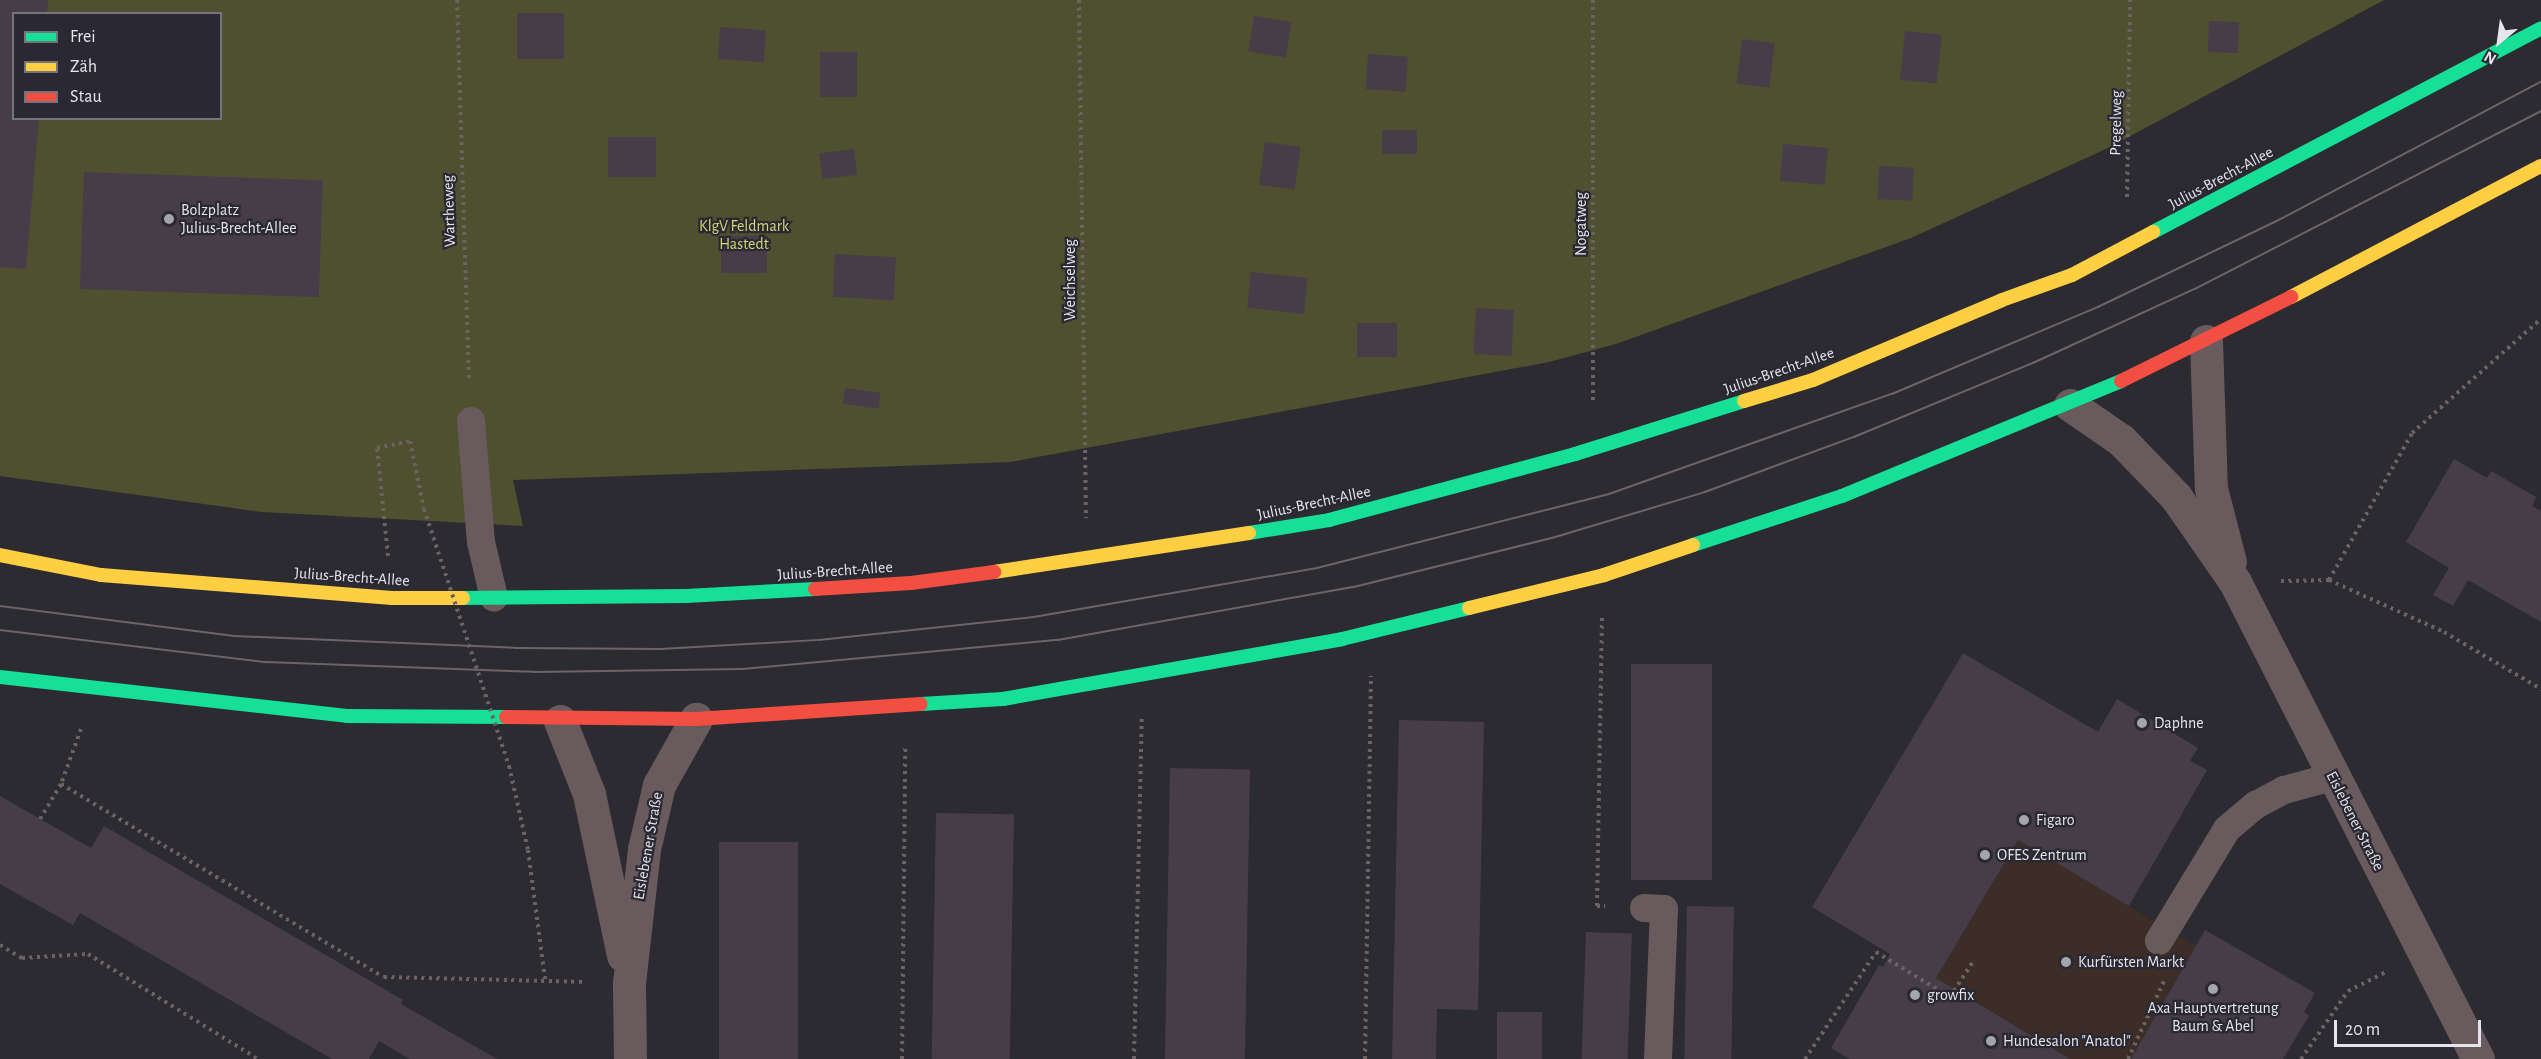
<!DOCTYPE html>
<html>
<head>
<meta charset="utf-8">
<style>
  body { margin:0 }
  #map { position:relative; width:2541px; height:1059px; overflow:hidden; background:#2c2b31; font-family:"Alegreya Sans",sans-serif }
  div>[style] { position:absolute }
  .commercial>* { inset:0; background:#3c2e26 }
  .green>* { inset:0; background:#4f502f }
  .building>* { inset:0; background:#463d48; transform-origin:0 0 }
  .path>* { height:4px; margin-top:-2px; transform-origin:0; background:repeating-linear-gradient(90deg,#6c6264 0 3px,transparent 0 7.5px) }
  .lane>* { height:28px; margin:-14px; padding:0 14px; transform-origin:14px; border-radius:14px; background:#695b5d }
  .street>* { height:33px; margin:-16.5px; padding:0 16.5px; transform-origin:16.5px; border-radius:16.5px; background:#695b5d }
  .fast>* { height:14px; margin:-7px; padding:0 7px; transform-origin:7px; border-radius:7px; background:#16e098 }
  .slow>* { height:14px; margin:-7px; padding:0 7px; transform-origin:7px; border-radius:7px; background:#ffcf43 }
  .jam>* { height:14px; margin:-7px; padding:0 7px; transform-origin:7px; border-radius:7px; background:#f24e42 }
  .tram>* { height:1.5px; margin:-0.75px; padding:0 0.75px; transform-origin:0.75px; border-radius:0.75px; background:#6d6467 }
  .path-bridge>* { height:4px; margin-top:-2px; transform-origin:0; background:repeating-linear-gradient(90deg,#6c6264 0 3px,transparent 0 7.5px) }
  .dots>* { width:16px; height:16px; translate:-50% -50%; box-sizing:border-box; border:3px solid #2a2933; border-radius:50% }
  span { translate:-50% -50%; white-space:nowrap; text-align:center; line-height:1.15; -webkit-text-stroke:4.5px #2a2933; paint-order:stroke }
  .street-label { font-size:16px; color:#e5e5ec }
  .poi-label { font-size:16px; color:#e5e5ec }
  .left { translate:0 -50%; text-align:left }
  .park-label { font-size:16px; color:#d3d774 }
  .legend { position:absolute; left:12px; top:12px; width:210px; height:108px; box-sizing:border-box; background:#2a2933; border:2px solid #75747d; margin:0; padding:8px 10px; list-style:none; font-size:18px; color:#e5e5ec }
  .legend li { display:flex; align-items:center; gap:12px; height:30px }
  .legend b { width:30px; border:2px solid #75747d }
  .north { position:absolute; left:2469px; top:12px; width:60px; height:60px; -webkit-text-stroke:4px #2a2933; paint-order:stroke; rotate:209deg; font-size:16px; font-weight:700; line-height:24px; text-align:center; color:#e5e5ec }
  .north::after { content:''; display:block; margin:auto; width:21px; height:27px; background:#e5e5ec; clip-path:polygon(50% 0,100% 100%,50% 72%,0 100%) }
  .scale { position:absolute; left:2334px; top:1020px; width:147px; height:27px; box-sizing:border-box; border:3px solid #e5e5ec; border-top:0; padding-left:8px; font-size:18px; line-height:21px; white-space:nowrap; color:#e5e5ec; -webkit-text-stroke:4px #2a2933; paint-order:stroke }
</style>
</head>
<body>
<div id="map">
  <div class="commercial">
    <div style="clip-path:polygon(2018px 840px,2196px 946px,2131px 1059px,2070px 1059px,1936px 978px)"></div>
  </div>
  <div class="green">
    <div style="clip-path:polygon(evenodd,0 0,2384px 0,2106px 149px,1911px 238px,1616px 344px,1549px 362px,1011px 462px,513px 480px,523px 526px,262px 512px,0 476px,0 0,14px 14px,220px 14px,220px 118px,14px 118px,14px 14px)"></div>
  </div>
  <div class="building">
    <div style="clip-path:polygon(0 0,48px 0,47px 14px,14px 14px,14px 118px,39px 118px,26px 269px,0 267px)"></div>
    <div style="left:517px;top:13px;width:47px;height:46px"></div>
    <div style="left:1254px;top:16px;width:38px;height:36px;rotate:9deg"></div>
    <div style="left:2209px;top:21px;width:30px;height:31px;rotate:2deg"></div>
    <div style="left:720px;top:27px;width:46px;height:32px;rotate:4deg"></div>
    <div style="left:1905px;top:31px;width:37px;height:49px;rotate:6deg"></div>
    <div style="left:1742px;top:39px;width:33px;height:45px;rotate:7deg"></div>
    <div style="left:820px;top:52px;width:37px;height:45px"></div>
    <div style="left:1368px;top:54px;width:40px;height:35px;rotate:4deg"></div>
    <div style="left:1382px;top:130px;width:35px;height:24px"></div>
    <div style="left:608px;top:137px;width:48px;height:40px"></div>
    <div style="left:1265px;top:142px;width:36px;height:43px;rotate:8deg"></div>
    <div style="left:1783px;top:144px;width:45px;height:37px;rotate:5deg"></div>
    <div style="left:854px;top:149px;width:26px;height:35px;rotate:83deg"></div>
    <div style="left:1879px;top:166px;width:35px;height:33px;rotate:3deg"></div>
    <div style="left:84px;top:172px;width:239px;height:117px;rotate:2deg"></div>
    <div style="left:721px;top:236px;width:46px;height:37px"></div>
    <div style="left:835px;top:254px;width:61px;height:43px;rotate:3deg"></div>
    <div style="left:1251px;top:272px;width:57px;height:36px;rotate:6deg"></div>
    <div style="left:1476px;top:308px;width:38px;height:46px;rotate:3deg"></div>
    <div style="left:1357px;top:323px;width:40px;height:34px"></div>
    <div style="left:845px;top:388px;width:36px;height:16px;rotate:8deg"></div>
    <div style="clip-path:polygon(2454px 459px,2487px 478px,2491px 471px,2536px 497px,2532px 506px,2541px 511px,2541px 622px,2468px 580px,2453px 606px,2433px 595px,2449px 568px,2406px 542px)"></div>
    <div style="clip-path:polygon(1963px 653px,2098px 732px,2117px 699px,2198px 748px,2190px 761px,2207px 770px,2129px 906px,2018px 840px,1936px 978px,2070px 1059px,1850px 1059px,1831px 1048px,1879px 965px,1883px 967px,1890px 954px,1812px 907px)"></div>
    <div style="left:1631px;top:664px;width:81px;height:216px"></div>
    <div style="clip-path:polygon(1399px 720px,1484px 722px,1478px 1010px,1437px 1009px,1436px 1059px,1392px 1059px)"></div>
    <div style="left:1170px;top:768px;width:80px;height:291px;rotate:1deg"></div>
    <div style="clip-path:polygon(0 796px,91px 848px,104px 826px,403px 1000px,401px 1004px,497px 1059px,410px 1059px,379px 1041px,369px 1059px,332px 1059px,80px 913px,73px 925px,0 884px)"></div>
    <div style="left:936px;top:813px;width:78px;height:246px;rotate:1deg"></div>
    <div style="left:719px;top:842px;width:79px;height:217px"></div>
    <div style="left:1687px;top:906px;width:47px;height:153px;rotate:1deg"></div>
    <div style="clip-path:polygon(2205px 930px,2315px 993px,2304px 1012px,2309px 1016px,2283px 1059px,2131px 1059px)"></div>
    <div style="left:1586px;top:932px;width:46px;height:127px;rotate:2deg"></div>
    <div style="left:1497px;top:1012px;width:45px;height:47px"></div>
  </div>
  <div class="path">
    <div style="left:457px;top:0;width:381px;rotate:88.2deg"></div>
    <div style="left:1079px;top:0;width:518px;rotate:89.23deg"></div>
    <div style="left:1593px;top:0;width:404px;rotate:90deg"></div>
    <div style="left:2127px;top:197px;width:197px;rotate:-89.1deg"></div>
    <div style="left:388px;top:556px;width:109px;rotate:-95.8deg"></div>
    <div style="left:377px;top:448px;width:34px;rotate:-12deg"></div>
    <div style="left:410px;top:441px;width:69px;rotate:78.4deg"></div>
    <div style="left:2329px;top:580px;width:169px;rotate:-60.5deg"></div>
    <div style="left:2412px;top:433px;width:172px;rotate:-41.5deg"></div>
    <div style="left:2281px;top:581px;width:48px;rotate:-1.2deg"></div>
    <div style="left:2329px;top:580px;width:126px;rotate:24.3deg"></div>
    <div style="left:2444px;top:632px;width:113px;rotate:30.4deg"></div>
    <div style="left:1602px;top:618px;width:288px;rotate:91deg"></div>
    <div style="left:1597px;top:906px;width:8px"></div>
    <div style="left:81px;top:729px;width:59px;rotate:110deg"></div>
    <div style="left:61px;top:784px;width:376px;rotate:30.9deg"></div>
    <div style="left:384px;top:977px;width:202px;rotate:1.4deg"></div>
    <div style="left:509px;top:766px;width:86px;rotate:77.3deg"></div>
    <div style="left:528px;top:850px;width:131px;rotate:82.5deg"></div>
    <div style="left:40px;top:819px;width:41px;rotate:-59deg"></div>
    <div style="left:0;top:945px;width:26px;rotate:31deg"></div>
    <div style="left:22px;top:958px;width:66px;rotate:-3.5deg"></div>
    <div style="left:88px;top:954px;width:200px;rotate:31.7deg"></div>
    <div style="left:902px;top:1059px;width:311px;rotate:-89.4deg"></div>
    <div style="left:1134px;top:1059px;width:342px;rotate:-88.7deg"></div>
    <div style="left:1365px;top:1059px;width:383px;rotate:-89.1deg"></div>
    <div style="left:1805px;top:1059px;width:128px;rotate:-56.4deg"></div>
    <div style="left:1876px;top:952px;width:87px;rotate:31.3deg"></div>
    <div style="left:1950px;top:997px;width:44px;rotate:-57deg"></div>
    <div style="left:2128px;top:1059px;width:86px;rotate:-65.2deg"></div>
    <div style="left:2301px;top:1059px;width:83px;rotate:-55.3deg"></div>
    <div style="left:2348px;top:991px;width:42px;rotate:-26.6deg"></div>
  </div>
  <div class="lane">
    <div style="left:471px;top:421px;width:121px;rotate:85.3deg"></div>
    <div style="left:481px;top:542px;width:57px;rotate:76.9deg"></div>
    <div style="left:1644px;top:908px;width:20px;rotate:3deg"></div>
    <div style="left:1664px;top:909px;width:150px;rotate:92.3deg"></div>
    <div style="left:2159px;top:941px;width:131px;rotate:-58.7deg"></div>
    <div style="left:2227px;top:829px;width:38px;rotate:-40deg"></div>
    <div style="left:2256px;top:805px;width:32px;rotate:-28deg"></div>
    <div style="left:2284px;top:790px;width:50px;rotate:-15.2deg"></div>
  </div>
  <div class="street">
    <div style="left:2206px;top:341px;width:147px;rotate:88.1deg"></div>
    <div style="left:2211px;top:488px;width:76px;rotate:75.6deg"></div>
    <div style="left:2070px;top:405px;width:62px;rotate:34.5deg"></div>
    <div style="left:2121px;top:440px;width:79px;rotate:46deg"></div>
    <div style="left:2176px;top:497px;width:103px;rotate:55.2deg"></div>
    <div style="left:2235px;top:582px;width:535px;rotate:63deg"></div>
    <div style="left:560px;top:721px;width:79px;rotate:68.3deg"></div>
    <div style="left:589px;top:794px;width:165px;rotate:78.1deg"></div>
    <div style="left:630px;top:1059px;width:76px;rotate:-90.8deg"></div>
    <div style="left:629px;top:983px;width:135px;rotate:-83.6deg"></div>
    <div style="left:644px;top:849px;width:66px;rotate:-76.8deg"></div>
    <div style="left:659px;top:785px;width:76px;rotate:-60.7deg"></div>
  </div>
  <div class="fast">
    <div style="left:2153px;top:232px;width:438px;rotate:-27.7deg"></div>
    <div style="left:1249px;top:533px;width:81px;rotate:-9.2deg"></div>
    <div style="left:1329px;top:520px;width:255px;rotate:-15deg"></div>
    <div style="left:1575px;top:454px;width:177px;rotate:-17.4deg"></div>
    <div style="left:1693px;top:545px;width:157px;rotate:-18.2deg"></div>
    <div style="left:1842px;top:496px;width:302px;rotate:-22.4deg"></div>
    <div style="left:463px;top:598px;width:223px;rotate:-0.5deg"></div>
    <div style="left:686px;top:596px;width:129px;rotate:-3.1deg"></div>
    <div style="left:0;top:677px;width:349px;rotate:6.4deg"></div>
    <div style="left:347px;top:716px;width:159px;rotate:0.4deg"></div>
    <div style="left:921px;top:704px;width:82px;rotate:-3.5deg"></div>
    <div style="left:1003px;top:699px;width:344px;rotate:-10deg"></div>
    <div style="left:1342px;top:639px;width:131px;rotate:-13.7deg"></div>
  </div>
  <div class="slow">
    <div style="left:2291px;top:297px;width:282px;rotate:-27.7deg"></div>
    <div style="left:1744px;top:401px;width:72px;rotate:-16.9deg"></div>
    <div style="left:1813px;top:380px;width:205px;rotate:-22.9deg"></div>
    <div style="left:2002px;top:300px;width:74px;rotate:-19.7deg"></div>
    <div style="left:2072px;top:275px;width:92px;rotate:-28deg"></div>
    <div style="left:0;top:555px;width:103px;rotate:11.2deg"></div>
    <div style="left:101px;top:575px;width:292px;rotate:4.5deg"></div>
    <div style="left:392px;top:598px;width:71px"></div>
    <div style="left:994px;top:572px;width:258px;rotate:-8.7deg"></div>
    <div style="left:1469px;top:608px;width:139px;rotate:-13.7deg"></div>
    <div style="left:1604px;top:575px;width:94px;rotate:-18.6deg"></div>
  </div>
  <div class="jam">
    <div style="left:2121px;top:381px;width:190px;rotate:-26.3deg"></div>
    <div style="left:815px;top:589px;width:96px;rotate:-3.6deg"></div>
    <div style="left:911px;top:583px;width:84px;rotate:-7.5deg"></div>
    <div style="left:506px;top:717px;width:190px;rotate:0.6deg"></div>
    <div style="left:696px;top:719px;width:225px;rotate:-3.8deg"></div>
  </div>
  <div class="tram">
    <div style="left:0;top:606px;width:236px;rotate:7.3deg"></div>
    <div style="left:234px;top:636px;width:281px;rotate:2.4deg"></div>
    <div style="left:515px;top:648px;width:146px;rotate:0.4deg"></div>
    <div style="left:661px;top:649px;width:158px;rotate:-3.3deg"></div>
    <div style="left:819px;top:640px;width:216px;rotate:-6.1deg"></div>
    <div style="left:1034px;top:617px;width:287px;rotate:-9.8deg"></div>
    <div style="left:1317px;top:568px;width:301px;rotate:-14.2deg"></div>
    <div style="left:1609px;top:494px;width:300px;rotate:-19.5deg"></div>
    <div style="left:1892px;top:394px;width:224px;rotate:-22.9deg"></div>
    <div style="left:2098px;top:307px;width:196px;rotate:-25.7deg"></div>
    <div style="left:2275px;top:222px;width:301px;rotate:-27.8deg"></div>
    <div style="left:0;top:630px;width:268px;rotate:6.9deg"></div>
    <div style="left:266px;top:662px;width:268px;rotate:2.1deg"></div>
    <div style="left:534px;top:672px;width:209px;rotate:-0.8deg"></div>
    <div style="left:743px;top:669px;width:316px;rotate:-5.3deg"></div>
    <div style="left:1058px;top:640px;width:305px;rotate:-10.2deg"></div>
    <div style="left:1358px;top:586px;width:200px;rotate:-13.9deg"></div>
    <div style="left:1552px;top:538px;width:160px;rotate:-16.7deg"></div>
    <div style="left:1705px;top:492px;width:159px;rotate:-20.3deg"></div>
    <div style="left:1854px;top:437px;width:194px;rotate:-22.5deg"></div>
    <div style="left:2033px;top:363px;width:178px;rotate:-24.6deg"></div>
    <div style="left:2195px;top:289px;width:389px;rotate:-27.2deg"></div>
  </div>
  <div class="path-bridge">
    <div style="left:424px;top:509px;width:271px;rotate:71.7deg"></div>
  </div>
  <div class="dots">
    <div style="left:169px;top:219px;background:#a4a4ab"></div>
    <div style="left:2142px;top:723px;background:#a4a4ab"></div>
    <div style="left:2024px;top:820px;background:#a4a4ab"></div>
    <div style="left:1985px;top:855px;background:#a4a4ab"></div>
    <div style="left:2066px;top:962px;background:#a4a4ab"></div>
    <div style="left:2213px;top:989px;background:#a4a4ab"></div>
    <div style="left:1915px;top:995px;background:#a4a4ab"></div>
    <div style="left:1991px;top:1041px;background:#a4a4ab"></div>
  </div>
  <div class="street-label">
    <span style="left:2116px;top:123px;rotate:-89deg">Pregelweg</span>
    <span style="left:2221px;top:178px;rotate:-28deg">Julius-Brecht-Allee</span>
    <span style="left:449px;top:211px;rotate:-92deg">Wartheweg</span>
    <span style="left:1581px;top:224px;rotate:-90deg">Nogatweg</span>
    <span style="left:1070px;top:280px;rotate:-90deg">Weichselweg</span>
    <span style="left:1779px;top:371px;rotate:-19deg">Julius-Brecht-Allee</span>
    <span style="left:1314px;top:503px;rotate:-12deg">Julius-Brecht-Allee</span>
    <span style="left:835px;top:571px;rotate:-4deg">Julius-Brecht-Allee</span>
    <span style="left:352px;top:577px;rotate:4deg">Julius-Brecht-Allee</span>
    <span style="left:2355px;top:821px;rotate:63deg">Eislebener Straße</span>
    <span style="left:648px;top:846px;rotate:-80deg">Eislebener Straße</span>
  </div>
  <div class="poi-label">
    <span class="left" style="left:181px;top:219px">Bolzplatz<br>Julius-Brecht-Allee</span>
    <span class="left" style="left:2154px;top:723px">Daphne</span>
    <span class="left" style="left:2036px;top:820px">Figaro</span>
    <span class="left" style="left:1997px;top:855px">OFES Zentrum</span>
    <span class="left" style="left:2078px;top:962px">Kurfürsten Markt</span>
    <span class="left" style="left:1927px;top:995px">growfix</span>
    <span style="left:2213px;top:1017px">Axa Hauptvertretung<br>Baum &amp; Abel</span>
    <span class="left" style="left:2003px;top:1041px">Hundesalon "Anatol"</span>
  </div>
  <div class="park-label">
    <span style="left:744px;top:235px">KlgV Feldmark<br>Hastedt</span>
  </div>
  <ul class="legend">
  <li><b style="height:8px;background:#16e098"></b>Frei</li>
  <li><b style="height:8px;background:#ffcf43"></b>Zäh</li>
  <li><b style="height:8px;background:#f24e42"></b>Stau</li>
  </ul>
  <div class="north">N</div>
  <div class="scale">20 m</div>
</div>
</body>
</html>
